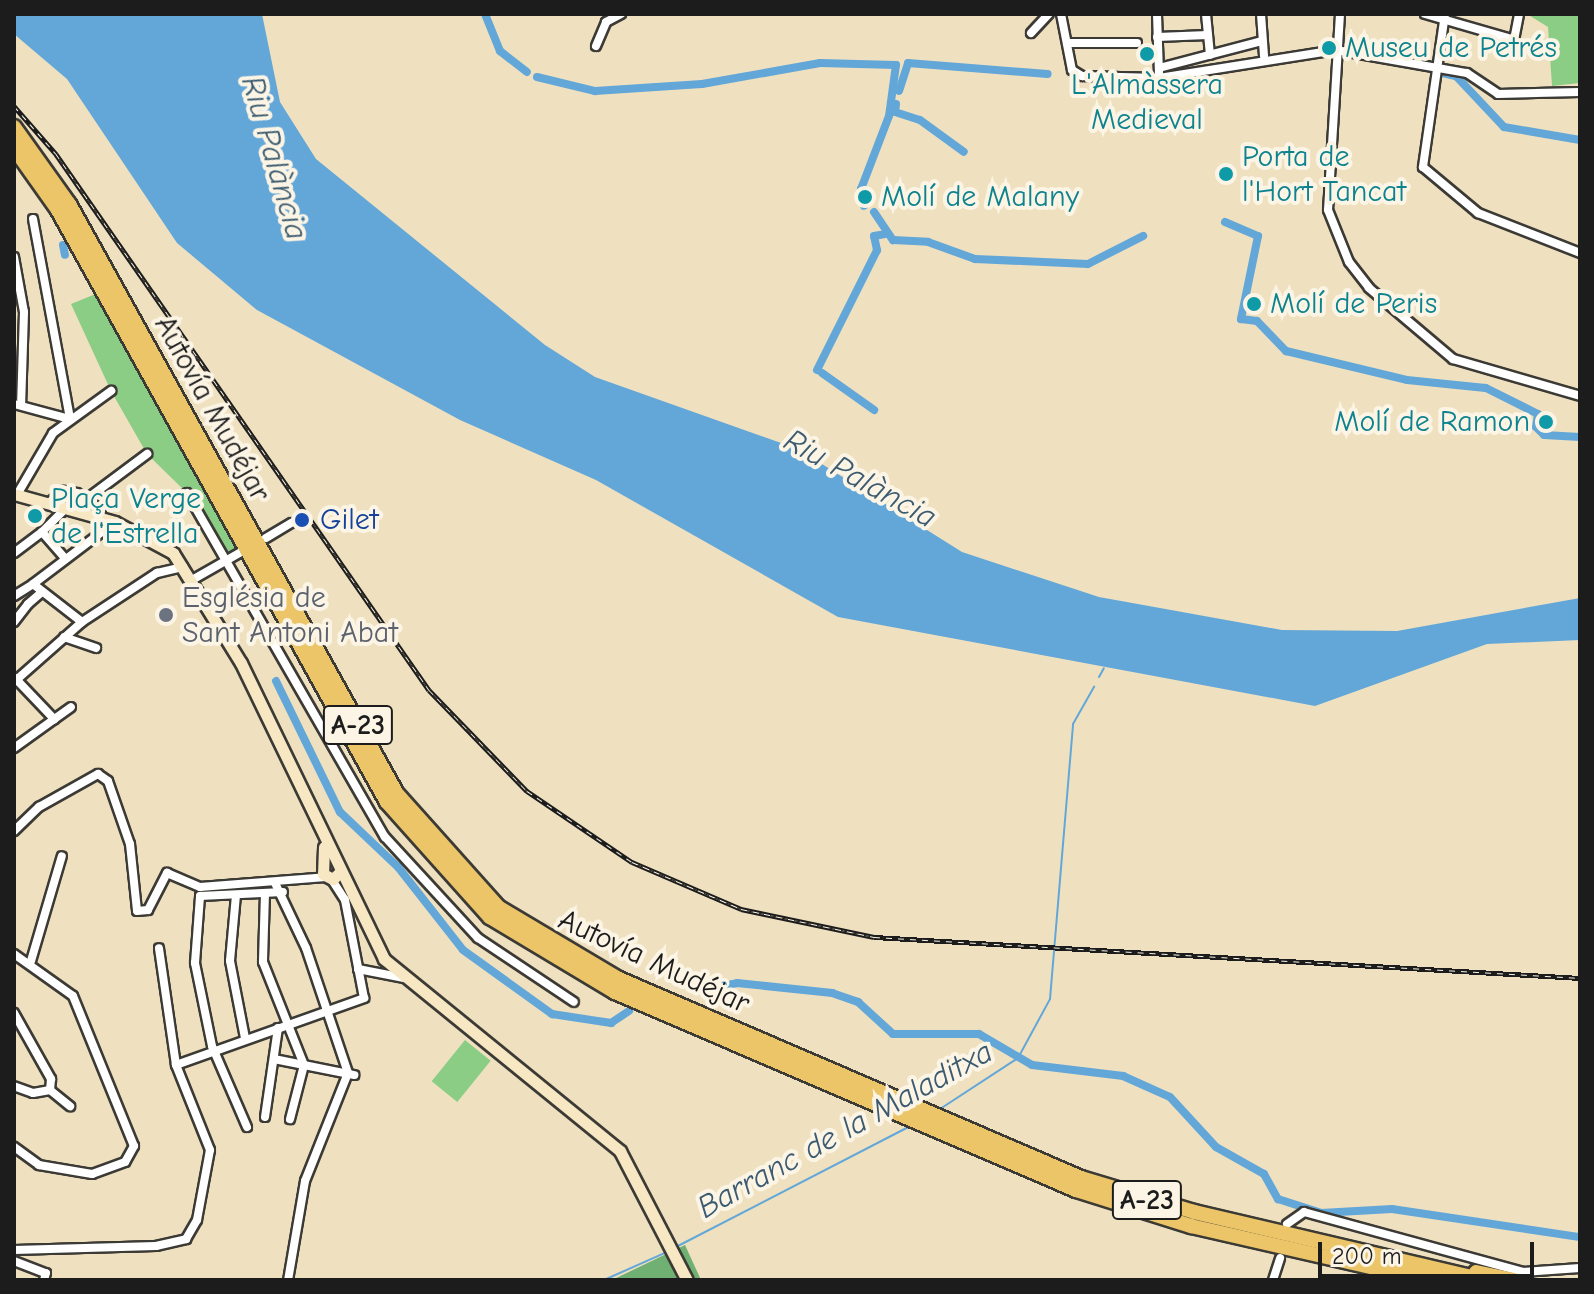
<!DOCTYPE html>
<html>
<head>
<meta charset="utf-8">
<style>
  body { margin:0 }
  #map { position:relative; width:1594px; height:1294px; overflow:hidden; background:#efe1c0; font-family:"Comic Neue",sans-serif }
  div>[style] { position:absolute }
  .green>* { inset:0; background:#8bcd85; transform-origin:0 0 }
  .forest>* { inset:0; background:#70b072 }
  .water>* { inset:0; background:#63a7d8 }
  .stream>* { height:2px; margin:-1px; padding:0 1px; transform-origin:1px; border-radius:1px; background:#63a7d8 }
  .canal>* { height:8px; margin:-4px; padding:0 4px; transform-origin:4px; border-radius:4px; background:#63a7d8 }
  .roads { filter:drop-shadow(2px 0 #3c3a35) drop-shadow(-2px 0 #3c3a35) drop-shadow(0 2px #3c3a35) drop-shadow(0 -2px #3c3a35) }
  .street>* { height:8px; margin:-4px; padding:0 4px; transform-origin:4px; border-radius:4px; background:#fff }
  .secondary>* { height:11px; margin:-5.5px; padding:0 5.5px; transform-origin:5.5px; border-radius:5.5px; background:#f7e8c3 }
  .highway>* { height:14px; margin:-7px; padding:0 7px; transform-origin:7px; border-radius:7px; background:#ecc569 }
  .rail>* { height:5px; margin-top:-2.5px; transform-origin:0; background:repeating-linear-gradient(90deg,#fcf5e5 0 6px,#1c1c1c 0 12px); box-sizing:border-box; border-block:2px solid #1c1c1c }
  .dots>* { width:22px; height:22px; translate:-50% -50%; box-sizing:border-box; border:4px solid #fcf5e5; border-radius:50% }
  span { translate:-50% -50%; white-space:nowrap; text-align:center; line-height:1.15; -webkit-text-stroke:8px #fcf5e5; paint-order:stroke }
  .shield-label span { padding:2px 6px; background:#fcf5e5; border:2px solid; border-radius:6px; -webkit-text-stroke-width:0 }
  .shield-label { font-size:28px; color:#1c1c1c; font-weight:700 }
  .culture-label { font-size:30px; color:#0d838f }
  .left { translate:0 -50%; text-align:left }
  .right { translate:-100% -50%; text-align:right }
  .street-label { font-size:30px; color:#1c1c1c }
  .transit-label { font-size:30px; color:#164399 }
  .worship-label { font-size:30px; color:#5b616d }
  .water-label { font-size:32px; color:#3c5b71; font-style:italic }
  .frame { position:absolute; inset:0; border:16px solid #1c1c1c; pointer-events:none }
  .scale { position:absolute; left:1318px; top:1242px; width:216px; height:36px; box-sizing:border-box; border:4px solid #1c1c1c; border-top:0; padding-left:10px; font-size:24px; line-height:28px; white-space:nowrap; color:#1c1c1c; -webkit-text-stroke:6px #fcf5e5; paint-order:stroke }
</style>
</head>
<body>
<div id="map">
  <div class="green">
    <div style="clip-path:polygon(1527px 14px,1580px 14px,1580px 83px,1552px 86px,1548px 27px)"></div>
    <div style="clip-path:polygon(98px 293px,241px 552px,230px 558px,187px 493px,147px 454px,111px 391px,71px 304px)"></div>
    <div style="left:465px;top:1040px;width:33px;height:53px;rotate:39deg"></div>
  </div>
  <div class="forest">
    <div style="clip-path:polygon(685px 1245px,701px 1280px,612px 1280px)"></div>
  </div>
  <div class="water">
    <div style="clip-path:polygon(14px 14px,262px 14px,280px 102px,316px 159px,545px 345px,595px 377px,798px 449px,962px 552px,1099px 597px,1282px 630px,1397px 631px,1580px 598px,1580px 640px,1487px 644px,1315px 706px,838px 617px,596px 480px,460px 420px,257px 310px,177px 243px,67px 79px,14px 34px)"></div>
  </div>
  <div class="stream">
    <div style="left:1099px;top:677px;width:10px;rotate:-61deg"></div>
    <div style="left:940px;top:1109px;width:93px;rotate:-33.2deg"></div>
    <div style="left:1018px;top:1058px;width:67px;rotate:-61.5deg"></div>
    <div style="left:1050px;top:999px;width:276px;rotate:-85.2deg"></div>
    <div style="left:1073px;top:724px;width:43px;rotate:-60.4deg"></div>
    <div style="left:674px;top:1248px;width:266px;rotate:-27.3deg"></div>
    <div style="left:604px;top:1280px;width:71px;rotate:-24deg"></div>
  </div>
  <div class="canal">
    <div style="left:485px;top:14px;width:40px;rotate:68deg"></div>
    <div style="left:500px;top:51px;width:34px;rotate:38deg"></div>
    <div style="left:1438px;top:72px;width:18px;rotate:13deg"></div>
    <div style="left:1456px;top:76px;width:70px;rotate:46.7deg"></div>
    <div style="left:1504px;top:127px;width:77px;rotate:9.7deg"></div>
    <div style="left:537px;top:77px;width:60px;rotate:13.6deg"></div>
    <div style="left:595px;top:91px;width:107px;rotate:-3.7deg"></div>
    <div style="left:702px;top:84px;width:120px;rotate:-10.1deg"></div>
    <div style="left:820px;top:63px;width:76px;rotate:1.5deg"></div>
    <div style="left:896px;top:65px;width:51px;rotate:97.8deg"></div>
    <div style="left:889px;top:116px;width:78px;rotate:111deg"></div>
    <div style="left:861px;top:189px;width:17px;rotate:80deg"></div>
    <div style="left:899px;top:91px;width:29px;rotate:-72deg"></div>
    <div style="left:908px;top:63px;width:140px;rotate:4.5deg"></div>
    <div style="left:896px;top:104px;width:8px;rotate:97deg"></div>
    <div style="left:895px;top:112px;width:26px;rotate:18deg"></div>
    <div style="left:920px;top:120px;width:54px;rotate:36deg"></div>
    <div style="left:874px;top:212px;width:34px;rotate:56deg"></div>
    <div style="left:893px;top:240px;width:35px;rotate:3deg"></div>
    <div style="left:928px;top:242px;width:50px;rotate:19.9deg"></div>
    <div style="left:975px;top:259px;width:113px;rotate:2.5deg"></div>
    <div style="left:1088px;top:264px;width:62px;rotate:-27deg"></div>
    <div style="left:1225px;top:222px;width:36px;rotate:23deg"></div>
    <div style="left:1258px;top:236px;width:85px;rotate:101.6deg"></div>
    <div style="left:1241px;top:319px;width:16px;rotate:7deg"></div>
    <div style="left:1257px;top:321px;width:42px;rotate:46deg"></div>
    <div style="left:1286px;top:351px;width:124px;rotate:13.5deg"></div>
    <div style="left:1407px;top:380px;width:79px;rotate:5.8deg"></div>
    <div style="left:1486px;top:388px;width:58px;rotate:26.6deg"></div>
    <div style="left:1538px;top:414px;width:13px;rotate:99deg"></div>
    <div style="left:1536px;top:427px;width:11px;rotate:45deg"></div>
    <div style="left:1544px;top:435px;width:36px;rotate:3deg"></div>
    <div style="left:63px;top:245px;width:10px;rotate:79deg"></div>
    <div style="left:817px;top:370px;width:134px;rotate:-63.4deg"></div>
    <div style="left:877px;top:250px;width:14px;rotate:-102deg"></div>
    <div style="left:874px;top:236px;width:11px;rotate:-10deg"></div>
    <div style="left:822px;top:373px;width:64px;rotate:35.4deg"></div>
    <div style="left:276px;top:681px;width:146px;rotate:64deg"></div>
    <div style="left:340px;top:812px;width:80px;rotate:43.5deg"></div>
    <div style="left:398px;top:867px;width:105px;rotate:51.9deg"></div>
    <div style="left:463px;top:950px;width:110px;rotate:35.7deg"></div>
    <div style="left:552px;top:1014px;width:60px;rotate:8.7deg"></div>
    <div style="left:611px;top:1023px;width:22px;rotate:-34deg"></div>
    <div style="left:704px;top:989px;width:34px;rotate:-10deg"></div>
    <div style="left:737px;top:983px;width:96px;rotate:6deg"></div>
    <div style="left:832px;top:993px;width:28px;rotate:19deg"></div>
    <div style="left:858px;top:1002px;width:47px;rotate:42.4deg"></div>
    <div style="left:893px;top:1034px;width:86px"></div>
    <div style="left:979px;top:1034px;width:61px;rotate:30.3deg"></div>
    <div style="left:1032px;top:1065px;width:92px;rotate:6.9deg"></div>
    <div style="left:1123px;top:1076px;width:51px;rotate:24.1deg"></div>
    <div style="left:1170px;top:1097px;width:68px;rotate:47.4deg"></div>
    <div style="left:1216px;top:1147px;width:55px;rotate:29.4deg"></div>
    <div style="left:1264px;top:1174px;width:29px;rotate:61deg"></div>
    <div style="left:1278px;top:1199px;width:45px;rotate:18deg"></div>
    <div style="left:1321px;top:1213px;width:71px;rotate:-3.2deg"></div>
    <div style="left:1392px;top:1209px;width:190px;rotate:8.5deg"></div>
  </div>
  <div class="roads">
    <div class="street">
      <div style="left:1061px;top:14px;width:57px;rotate:78.9deg"></div>
      <div style="left:1072px;top:70px;width:12px;rotate:31deg"></div>
      <div style="left:1082px;top:76px;width:77px;rotate:1.5deg"></div>
      <div style="left:1159px;top:78px;width:179px;rotate:-9deg"></div>
      <div style="left:1336px;top:50px;width:133px;rotate:10deg"></div>
      <div style="left:1467px;top:73px;width:37px;rotate:34deg"></div>
      <div style="left:1498px;top:94px;width:82px;rotate:-1.4deg"></div>
      <div style="left:1157px;top:14px;width:59px;rotate:88.1deg"></div>
      <div style="left:1206px;top:14px;width:41px;rotate:84.4deg"></div>
      <div style="left:1261px;top:14px;width:42px;rotate:85.9deg"></div>
      <div style="left:1340px;top:14px;width:196px;rotate:93.5deg"></div>
      <div style="left:1328px;top:210px;width:56px;rotate:68deg"></div>
      <div style="left:1349px;top:262px;width:33px;rotate:52deg"></div>
      <div style="left:1369px;top:288px;width:110px;rotate:40.2deg"></div>
      <div style="left:1453px;top:359px;width:132px;rotate:16.2deg"></div>
      <div style="left:1425px;top:14px;width:86px;rotate:16.1deg"></div>
      <div style="left:1445px;top:14px;width:155px;rotate:98.2deg"></div>
      <div style="left:1423px;top:167px;width:72px;rotate:39.9deg"></div>
      <div style="left:1478px;top:213px;width:110px;rotate:21.4deg"></div>
      <div style="left:1031px;top:33px;width:26px;rotate:-47deg"></div>
      <div style="left:1515px;top:35px;width:21px;rotate:-79deg"></div>
      <div style="left:1157px;top:37px;width:51px;rotate:-2.2deg"></div>
      <div style="left:1067px;top:43px;width:70px"></div>
      <div style="left:596px;top:46px;width:26px;rotate:-67deg"></div>
      <div style="left:606px;top:22px;width:17px;rotate:-28deg"></div>
      <div style="left:1159px;top:68px;width:106px;rotate:-14.7deg"></div>
      <div style="left:33px;top:219px;width:203px;rotate:79.5deg"></div>
      <div style="left:14px;top:257px;width:56px;rotate:79.7deg"></div>
      <div style="left:24px;top:312px;width:93px;rotate:91.8deg"></div>
      <div style="left:14px;top:404px;width:58px;rotate:15deg"></div>
      <div style="left:18px;top:493px;width:69px;rotate:-59.7deg"></div>
      <div style="left:53px;top:433px;width:72px;rotate:-35.9deg"></div>
      <div style="left:187px;top:493px;width:397px;rotate:60.1deg"></div>
      <div style="left:385px;top:837px;width:137px;rotate:47.4deg"></div>
      <div style="left:478px;top:938px;width:115px;rotate:33.7deg"></div>
      <div style="left:88px;top:498px;width:74px;rotate:-36.7deg"></div>
      <div style="left:51px;top:501px;width:16px;rotate:-40deg"></div>
      <div style="left:63px;top:491px;width:14px;rotate:8deg"></div>
      <div style="left:77px;top:493px;width:29px;rotate:35deg"></div>
      <div style="left:101px;top:510px;width:7px;rotate:106deg"></div>
      <div style="left:266px;top:538px;width:29px;rotate:-31deg"></div>
      <div style="left:14px;top:553px;width:35px;rotate:-37deg"></div>
      <div style="left:63px;top:556px;width:32px;rotate:-131deg"></div>
      <div style="left:42px;top:532px;width:37px;rotate:-45deg"></div>
      <div style="left:192px;top:580px;width:56px;rotate:-29.7deg"></div>
      <div style="left:33px;top:584px;width:103px;rotate:-37.1deg"></div>
      <div style="left:33px;top:584px;width:62px;rotate:37.8deg"></div>
      <div style="left:14px;top:596px;width:22px;rotate:-32deg"></div>
      <div style="left:28px;top:604px;width:18px;rotate:-41deg"></div>
      <div style="left:14px;top:622px;width:23px;rotate:-52deg"></div>
      <div style="left:64px;top:637px;width:34px;rotate:19deg"></div>
      <div style="left:15px;top:678px;width:57px;rotate:46.4deg"></div>
      <div style="left:14px;top:682px;width:91px;rotate:-41.4deg"></div>
      <div style="left:82px;top:622px;width:90px;rotate:-33.2deg"></div>
      <div style="left:157px;top:573px;width:27px;rotate:-13deg"></div>
      <div style="left:14px;top:748px;width:70px;rotate:-35.7deg"></div>
      <div style="left:14px;top:831px;width:35px;rotate:-44deg"></div>
      <div style="left:39px;top:807px;width:68px;rotate:-29.2deg"></div>
      <div style="left:98px;top:774px;width:12px;rotate:35deg"></div>
      <div style="left:108px;top:781px;width:67px;rotate:70.8deg"></div>
      <div style="left:130px;top:844px;width:67px;rotate:84deg"></div>
      <div style="left:137px;top:911px;width:11px;rotate:-5deg"></div>
      <div style="left:148px;top:910px;width:42px;rotate:-62.8deg"></div>
      <div style="left:167px;top:873px;width:36px;rotate:23deg"></div>
      <div style="left:200px;top:887px;width:126px;rotate:-4.5deg"></div>
      <div style="left:275px;top:883px;width:72px;rotate:64.5deg"></div>
      <div style="left:306px;top:948px;width:132px;rotate:71.4deg"></div>
      <div style="left:348px;top:1073px;width:116px;rotate:111.7deg"></div>
      <div style="left:305px;top:1181px;width:100px;rotate:99.7deg"></div>
      <div style="left:265px;top:893px;width:69px;rotate:91.7deg"></div>
      <div style="left:263px;top:962px;width:111px;rotate:68.3deg"></div>
      <div style="left:304px;top:1065px;width:56px;rotate:104.5deg"></div>
      <div style="left:236px;top:895px;width:66px;rotate:95.2deg"></div>
      <div style="left:230px;top:961px;width:78px;rotate:79deg"></div>
      <div style="left:14px;top:954px;width:72px;rotate:35.4deg"></div>
      <div style="left:73px;top:996px;width:162px;rotate:67.9deg"></div>
      <div style="left:134px;top:1146px;width:18px;rotate:119deg"></div>
      <div style="left:125px;top:1162px;width:35px;rotate:160deg"></div>
      <div style="left:92px;top:1174px;width:54px;rotate:-170.4deg"></div>
      <div style="left:39px;top:1165px;width:31px;rotate:-144deg"></div>
      <div style="left:31px;top:961px;width:109px;rotate:-73.6deg"></div>
      <div style="left:358px;top:969px;width:47px;rotate:11.1deg"></div>
      <div style="left:14px;top:1013px;width:76px;rotate:60.7deg"></div>
      <div style="left:51px;top:1079px;width:11px;rotate:95deg"></div>
      <div style="left:50px;top:1090px;width:17px;rotate:170deg"></div>
      <div style="left:33px;top:1093px;width:20px;rotate:-160deg"></div>
      <div style="left:274px;top:1059px;width:82px;rotate:11.3deg"></div>
      <div style="left:176px;top:1065px;width:200px;rotate:-19.6deg"></div>
      <div style="left:364px;top:998px;width:100px;rotate:-101deg"></div>
      <div style="left:345px;top:900px;width:24px;rotate:-123deg"></div>
      <div style="left:50px;top:1090px;width:26px;rotate:39deg"></div>
      <div style="left:265px;top:1117px;width:90px;rotate:-81.7deg"></div>
      <div style="left:247px;top:1127px;width:88px;rotate:-113.4deg"></div>
      <div style="left:212px;top:1046px;width:85px;rotate:-101.6deg"></div>
      <div style="left:195px;top:963px;width:67px;rotate:-85.7deg"></div>
      <div style="left:200px;top:896px;width:83px;rotate:-2.8deg"></div>
      <div style="left:1287px;top:1224px;width:21px;rotate:-35deg"></div>
      <div style="left:1304px;top:1212px;width:227px;rotate:15.3deg"></div>
      <div style="left:1523px;top:1272px;width:57px;rotate:-4deg"></div>
      <div style="left:14px;top:1250px;width:142px;rotate:-1.6deg"></div>
      <div style="left:156px;top:1246px;width:31px;rotate:-13deg"></div>
      <div style="left:186px;top:1239px;width:22px;rotate:-60deg"></div>
      <div style="left:197px;top:1220px;width:71px;rotate:-79.5deg"></div>
      <div style="left:210px;top:1150px;width:92px;rotate:-111.8deg"></div>
      <div style="left:176px;top:1065px;width:118px;rotate:-98.3deg"></div>
      <div style="left:14px;top:1261px;width:34px;rotate:21deg"></div>
      <div style="left:46px;top:1273px;width:7px;rotate:106deg"></div>
      <div style="left:1273px;top:1280px;width:23px;rotate:-72deg"></div>
    </div>
    <div class="secondary">
      <div style="left:14px;top:494px;width:105px;rotate:15.5deg"></div>
      <div style="left:115px;top:522px;width:66px;rotate:28.1deg"></div>
      <div style="left:173px;top:553px;width:129px;rotate:58.3deg"></div>
      <div style="left:241px;top:663px;width:329px;rotate:64.2deg"></div>
      <div style="left:384px;top:959px;width:304px;rotate:39.1deg"></div>
      <div style="left:620px;top:1151px;width:145px;rotate:62.6deg"></div>
      <div style="left:324px;top:847px;width:27px;rotate:92deg"></div>
      <div style="left:323px;top:874px;width:11px;rotate:27deg"></div>
      <div style="left:333px;top:879px;width:11px;rotate:-45deg"></div>
    </div>
    <div class="highway">
      <div style="left:14px;top:127px;width:95px;rotate:54.5deg"></div>
      <div style="left:69px;top:204px;width:675px;rotate:60.93deg"></div>
      <div style="left:397px;top:794px;width:152px;rotate:48.2deg"></div>
      <div style="left:498px;top:907px;width:141px;rotate:30.8deg"></div>
      <div style="left:619px;top:979px;width:503px;rotate:23.3deg"></div>
      <div style="left:1081px;top:1178px;width:118px;rotate:16.7deg"></div>
      <div style="left:1194px;top:1212px;width:299px;rotate:13.2deg"></div>
      <div style="left:14px;top:148px;width:76px;rotate:54.6deg"></div>
      <div style="left:58px;top:210px;width:677px;rotate:60.94deg"></div>
      <div style="left:387px;top:802px;width:154px;rotate:48.2deg"></div>
      <div style="left:490px;top:917px;width:146px;rotate:31deg"></div>
      <div style="left:615px;top:992px;width:502px;rotate:23.24deg"></div>
      <div style="left:1076px;top:1190px;width:121px;rotate:17.4deg"></div>
      <div style="left:1191px;top:1226px;width:242px;rotate:12.9deg"></div>
      <div style="left:1476px;top:1272px;width:39px;rotate:12deg"></div>
    </div>
  </div>
  <div class="rail">
    <div style="left:14px;top:106px;width:64px;rotate:48.8deg"></div>
    <div style="left:56px;top:154px;width:653px;rotate:55.17deg"></div>
    <div style="left:429px;top:690px;width:141px;rotate:45.9deg"></div>
    <div style="left:527px;top:791px;width:127px;rotate:34.1deg"></div>
    <div style="left:632px;top:862px;width:119px;rotate:23.3deg"></div>
    <div style="left:741px;top:909px;width:136px;rotate:11.9deg"></div>
    <div style="left:874px;top:937px;width:707px;rotate:3.32deg"></div>
  </div>
  <div class="dots">
    <div style="left:1329px;top:48px;background:#0f9aa8"></div>
    <div style="left:1147px;top:54px;background:#0f9aa8"></div>
    <div style="left:1226px;top:174px;background:#0f9aa8"></div>
    <div style="left:865px;top:197px;background:#0f9aa8"></div>
    <div style="left:1254px;top:304px;background:#0f9aa8"></div>
    <div style="left:1546px;top:422px;background:#0f9aa8"></div>
    <div style="left:35px;top:516px;background:#0f9aa8"></div>
    <div style="left:302px;top:520px;background:#1a4fb4"></div>
    <div style="left:166px;top:615px;background:#6b7280"></div>
  </div>
  <div class="shield-label">
    <span style="left:358px;top:725px">A-23</span>
    <span style="left:1147px;top:1200px">A-23</span>
  </div>
  <div class="culture-label">
    <span class="left" style="left:1345px;top:48px">Museu de Petrés</span>
    <span style="left:1147px;top:102px">L'Almàssera<br>Medieval</span>
    <span class="left" style="left:1242px;top:174px">Porta de<br>l'Hort Tancat</span>
    <span class="left" style="left:881px;top:197px">Molí de Malany</span>
    <span class="left" style="left:1270px;top:304px">Molí de Peris</span>
    <span class="right" style="left:1530px;top:422px">Molí de Ramon</span>
    <span class="left" style="left:51px;top:516px">Plaça Verge<br>de l'Estrella</span>
  </div>
  <div class="street-label">
    <span style="left:212px;top:409px;rotate:61deg">Autovía Mudéjar</span>
    <span style="left:654px;top:962px;rotate:25deg">Autovía Mudéjar</span>
  </div>
  <div class="transit-label">
    <span class="left" style="left:320px;top:520px">Gilet</span>
  </div>
  <div class="worship-label">
    <span class="left" style="left:182px;top:615px">Església de<br>Sant Antoni Abat</span>
  </div>
  <div class="water-label">
    <span style="left:274px;top:158px;rotate:74deg">Riu Palància</span>
    <span style="left:860px;top:479px;rotate:29deg">Riu Palància</span>
    <span style="left:845px;top:1130px;rotate:-29deg">Barranc de la Maladitxa</span>
  </div>
  <div class="frame"></div>
  <div class="scale">200 m</div>
</div>
</body>
</html>
